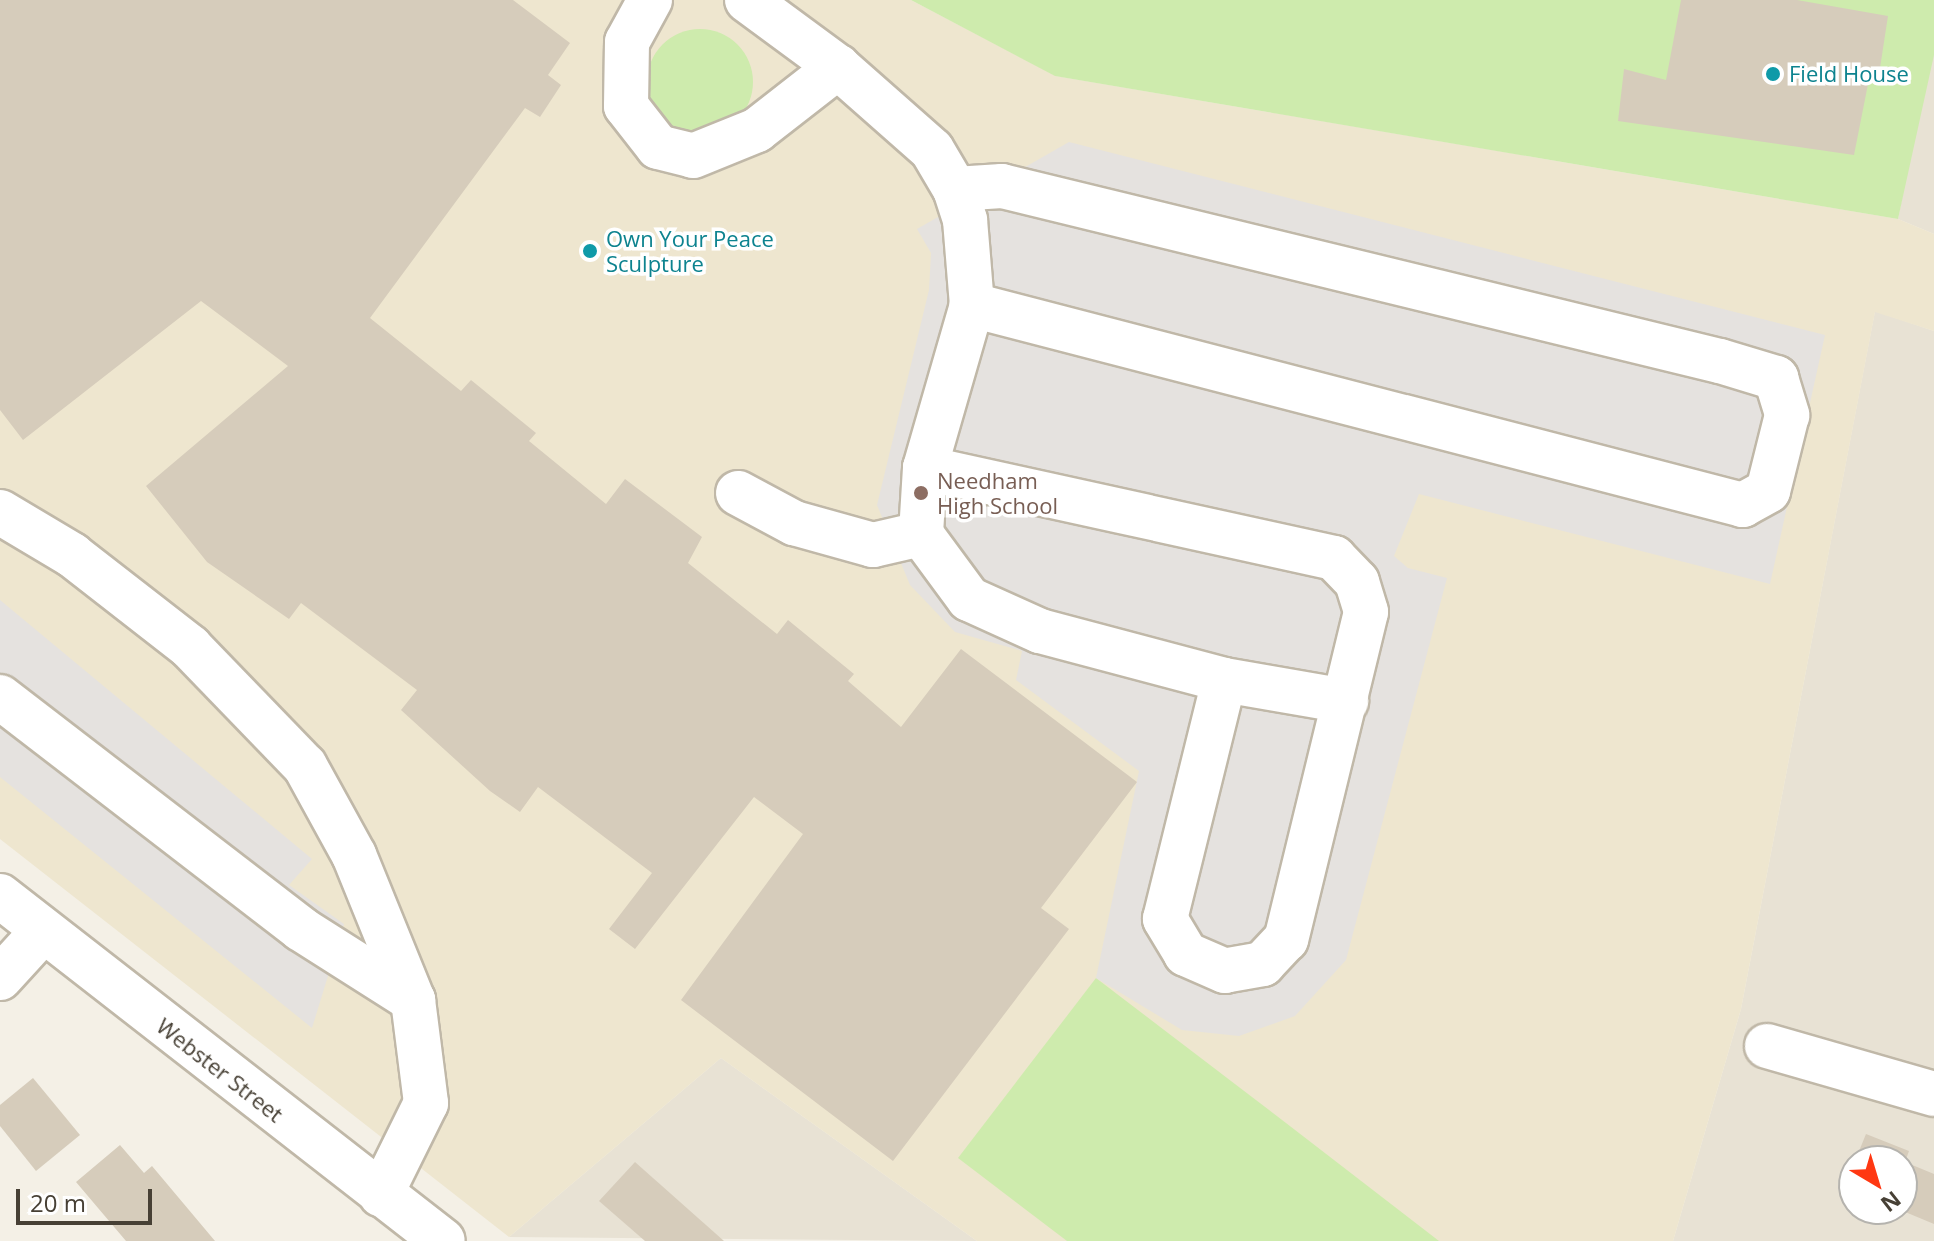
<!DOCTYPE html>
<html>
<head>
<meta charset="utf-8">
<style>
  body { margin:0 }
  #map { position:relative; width:1934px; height:1241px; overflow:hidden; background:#f4f0e6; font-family:"Open Sans",sans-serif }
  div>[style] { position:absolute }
  .residential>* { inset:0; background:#e8e2d4 }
  .education>* { inset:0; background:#eee6cf }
  .green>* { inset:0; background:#ceebad }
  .round { border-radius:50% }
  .parking>* { inset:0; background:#e5e2df }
  .building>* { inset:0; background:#d6ccbb }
  .roads { filter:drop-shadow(2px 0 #c0b8a8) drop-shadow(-2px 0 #c0b8a8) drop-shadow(0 2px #c0b8a8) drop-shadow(0 -2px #c0b8a8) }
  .minor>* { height:44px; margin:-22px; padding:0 22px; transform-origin:22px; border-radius:22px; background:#fff }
  .dots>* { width:22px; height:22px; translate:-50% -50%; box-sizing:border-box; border:4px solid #fff; border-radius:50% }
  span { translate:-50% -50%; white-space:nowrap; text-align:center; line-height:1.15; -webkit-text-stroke:7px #fff; paint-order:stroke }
  .culture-label { font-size:22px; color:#0d838f }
  .left { translate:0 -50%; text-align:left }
  .education-label { font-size:22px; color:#785e54 }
  .street-label { font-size:22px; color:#474035 }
  .north { position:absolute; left:1838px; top:1145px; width:80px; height:80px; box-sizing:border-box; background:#fff; border:2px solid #b5b3ae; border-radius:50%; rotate:142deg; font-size:22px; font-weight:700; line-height:32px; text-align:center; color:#474035 }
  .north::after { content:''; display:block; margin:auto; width:28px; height:36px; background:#ff3812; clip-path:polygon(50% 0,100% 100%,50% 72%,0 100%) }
  .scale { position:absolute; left:16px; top:1189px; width:136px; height:36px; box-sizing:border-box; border:4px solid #474035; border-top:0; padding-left:10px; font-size:24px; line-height:28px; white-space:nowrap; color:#474035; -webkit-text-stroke:6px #fff; paint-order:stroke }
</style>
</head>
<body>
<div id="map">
  <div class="residential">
    <div style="clip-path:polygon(1930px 54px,1934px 55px,1934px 234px,1898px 219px)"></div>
    <div style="clip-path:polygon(evenodd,1875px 311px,1934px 331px,1934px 1241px,1673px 1241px,1741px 1009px,1875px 311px,1854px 1161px,1902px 1161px,1902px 1209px,1854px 1209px,1854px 1161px)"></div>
    <div style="clip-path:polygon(721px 1058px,977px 1241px,509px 1237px)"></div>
  </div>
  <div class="education">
    <div style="clip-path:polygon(0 0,911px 0,1056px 76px,1898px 219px,1934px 234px,1934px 331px,1875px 312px,1741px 1009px,1673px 1241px,977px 1241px,721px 1058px,509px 1237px,0 839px)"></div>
  </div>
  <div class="green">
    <div style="clip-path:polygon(911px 0,1934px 0,1934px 55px,1898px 219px,1055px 76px)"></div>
    <div class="round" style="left:647px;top:29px;width:106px;height:106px"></div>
    <div style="clip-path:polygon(1096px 978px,1286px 1123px,1439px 1241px,1067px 1241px,958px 1158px)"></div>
  </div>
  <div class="parking">
    <div style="clip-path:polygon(1069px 142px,1825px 335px,1770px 584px,1419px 494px,1394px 556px,1408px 568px,1447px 578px,1346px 960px,1295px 1016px,1239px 1036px,1182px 1030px,1096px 978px,1139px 771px,1016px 680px,1022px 651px,955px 632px,910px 585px,877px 505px,929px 290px,931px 253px,917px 229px)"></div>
    <div style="clip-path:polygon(0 600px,312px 859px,289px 885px,344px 924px,312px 1028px,0 777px)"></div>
  </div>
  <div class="building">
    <div style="clip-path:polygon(0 0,513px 0,570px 43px,548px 75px,561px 85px,540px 117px,525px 108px,370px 318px,461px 391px,471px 380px,536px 433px,529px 441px,606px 504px,625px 479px,702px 537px,688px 563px,777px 634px,788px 620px,854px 674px,848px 681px,901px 727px,961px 649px,1137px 782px,1041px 908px,1069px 929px,893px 1161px,681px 1000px,803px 834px,754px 797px,635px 949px,609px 929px,652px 873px,538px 787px,520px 812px,490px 791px,401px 710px,417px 690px,301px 603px,289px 619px,207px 562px,146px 486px,288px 366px,201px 301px,23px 440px,0 410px)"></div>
    <div style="clip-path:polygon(1681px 0,1797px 0,1888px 16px,1878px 81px,1869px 79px,1854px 155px,1618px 121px,1624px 69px,1666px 80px)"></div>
    <div style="clip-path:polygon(33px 1078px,80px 1135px,36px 1171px,0 1126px,0 1105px)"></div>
    <div style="clip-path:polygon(1866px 1134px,1909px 1151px,1905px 1162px,1934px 1174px,1934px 1224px,1898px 1209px,1902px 1161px,1855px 1161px)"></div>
    <div style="clip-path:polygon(120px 1145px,144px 1173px,152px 1166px,215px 1241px,126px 1241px,76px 1182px)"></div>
    <div style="clip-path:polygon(635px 1162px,724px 1241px,645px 1241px,599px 1201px)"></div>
  </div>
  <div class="roads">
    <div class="minor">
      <div style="left:650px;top:0;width:48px;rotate:118.7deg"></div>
      <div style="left:627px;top:42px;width:64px;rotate:90.9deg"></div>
      <div style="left:626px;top:106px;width:52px;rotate:52deg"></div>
      <div style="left:658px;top:147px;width:36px;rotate:14deg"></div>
      <div style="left:693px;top:156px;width:69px;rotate:-22.1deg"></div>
      <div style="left:757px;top:130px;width:103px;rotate:-37.9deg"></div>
      <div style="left:747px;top:0;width:113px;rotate:36.4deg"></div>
      <div style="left:838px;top:67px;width:125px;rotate:41.4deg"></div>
      <div style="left:932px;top:150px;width:45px;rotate:59.5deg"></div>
      <div style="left:955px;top:189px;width:33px;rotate:72deg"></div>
      <div style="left:965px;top:220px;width:85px;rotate:85.3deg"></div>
      <div style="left:972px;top:305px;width:170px;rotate:106.1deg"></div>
      <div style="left:925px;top:468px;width:66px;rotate:93.5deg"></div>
      <div style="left:921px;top:534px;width:81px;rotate:53.6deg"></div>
      <div style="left:969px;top:599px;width:78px;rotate:24.3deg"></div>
      <div style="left:1040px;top:631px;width:190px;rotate:14.9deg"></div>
      <div style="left:1224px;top:680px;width:124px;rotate:9.8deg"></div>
      <div style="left:955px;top:189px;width:47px;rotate:-3.7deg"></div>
      <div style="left:1002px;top:186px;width:739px;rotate:13.7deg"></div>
      <div style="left:1720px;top:361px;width:59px;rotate:16.9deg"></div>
      <div style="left:1776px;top:378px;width:39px;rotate:73deg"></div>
      <div style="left:1787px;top:415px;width:78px;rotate:104deg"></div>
      <div style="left:1768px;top:491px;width:29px;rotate:151deg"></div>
      <div style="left:1743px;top:505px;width:797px;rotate:-165.46deg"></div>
      <div style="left:925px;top:468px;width:419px;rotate:12.4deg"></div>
      <div style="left:1334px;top:558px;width:33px;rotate:46deg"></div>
      <div style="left:1357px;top:582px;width:31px;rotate:73deg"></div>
      <div style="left:1366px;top:612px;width:337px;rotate:103.7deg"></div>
      <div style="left:1286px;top:939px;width:34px;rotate:133deg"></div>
      <div style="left:1263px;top:964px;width:39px;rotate:170deg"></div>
      <div style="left:1225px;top:971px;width:43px;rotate:-156.4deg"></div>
      <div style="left:1186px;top:954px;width:41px;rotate:-121deg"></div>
      <div style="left:1165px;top:919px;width:246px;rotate:-76.1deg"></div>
      <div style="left:738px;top:493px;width:64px;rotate:28.2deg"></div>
      <div style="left:794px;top:523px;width:82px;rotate:15.6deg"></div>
      <div style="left:873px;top:545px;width:49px;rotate:-12.9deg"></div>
      <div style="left:0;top:512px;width:84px;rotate:30.8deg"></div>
      <div style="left:72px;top:555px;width:150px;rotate:37.9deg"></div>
      <div style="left:190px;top:647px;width:165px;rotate:46deg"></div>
      <div style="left:305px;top:766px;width:102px;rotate:61.2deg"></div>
      <div style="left:354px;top:855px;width:157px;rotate:67.9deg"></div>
      <div style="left:413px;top:1000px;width:104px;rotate:82.8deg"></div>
      <div style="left:426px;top:1103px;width:102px;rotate:116.3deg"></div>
      <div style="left:0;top:697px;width:380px;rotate:37.6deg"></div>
      <div style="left:301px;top:929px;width:133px;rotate:32.4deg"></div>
      <div style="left:0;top:896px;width:561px;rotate:37.91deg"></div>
      <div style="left:0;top:978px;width:62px;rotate:-47.6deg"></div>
      <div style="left:1767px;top:1046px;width:174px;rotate:16deg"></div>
    </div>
  </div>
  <div class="dots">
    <div style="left:1773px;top:74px;background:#0f9aa8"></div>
    <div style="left:590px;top:251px;background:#0f9aa8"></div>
    <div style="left:921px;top:493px;background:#8d6e63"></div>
  </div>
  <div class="culture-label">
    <span class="left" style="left:1789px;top:74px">Field House</span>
    <span class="left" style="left:606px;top:251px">Own Your Peace<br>Sculpture</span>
  </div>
  <div class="education-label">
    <span class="left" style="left:937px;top:493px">Needham<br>High School</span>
  </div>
  <div class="street-label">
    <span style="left:220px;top:1070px;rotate:38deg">Webster Street</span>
  </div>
  <div class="north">N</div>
  <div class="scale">20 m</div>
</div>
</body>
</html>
